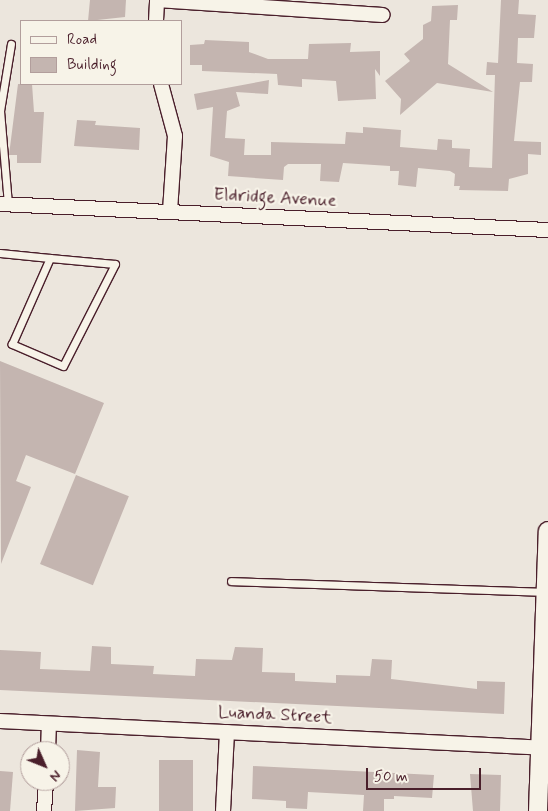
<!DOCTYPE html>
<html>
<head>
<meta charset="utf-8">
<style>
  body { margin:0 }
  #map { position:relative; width:548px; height:811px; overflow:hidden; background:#ece6dd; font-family:Mynerve,sans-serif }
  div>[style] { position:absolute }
  .building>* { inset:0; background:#c4b5b0; transform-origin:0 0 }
  .roads { filter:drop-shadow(1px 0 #4a1f2b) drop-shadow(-1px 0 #4a1f2b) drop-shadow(0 1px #4a1f2b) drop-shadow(0 -1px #4a1f2b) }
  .service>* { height:7px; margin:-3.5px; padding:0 3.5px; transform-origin:3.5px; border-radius:3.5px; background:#f7f3e8 }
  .minor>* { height:14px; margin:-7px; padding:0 7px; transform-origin:7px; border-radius:7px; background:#f7f3e8 }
  .tertiary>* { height:18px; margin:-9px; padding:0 9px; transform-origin:9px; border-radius:9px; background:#f7f3e8 }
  span { translate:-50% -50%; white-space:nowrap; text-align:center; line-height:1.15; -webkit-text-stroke:4.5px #f7f3e8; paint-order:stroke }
  .street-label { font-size:18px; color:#4a1f2b }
  .legend { position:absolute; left:20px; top:20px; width:162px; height:65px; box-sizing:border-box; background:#f7f3e8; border:1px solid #b29e9c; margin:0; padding:6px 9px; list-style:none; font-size:15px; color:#4a1f2b }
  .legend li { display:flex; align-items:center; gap:10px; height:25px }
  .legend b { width:25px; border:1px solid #b29e9c }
  .north { position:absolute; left:20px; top:741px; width:50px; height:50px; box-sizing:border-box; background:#f7f3e8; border:1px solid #b29e9c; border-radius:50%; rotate:134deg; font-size:14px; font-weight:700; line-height:20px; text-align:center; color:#4a1f2b }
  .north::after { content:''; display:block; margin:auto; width:18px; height:22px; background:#4a1f2b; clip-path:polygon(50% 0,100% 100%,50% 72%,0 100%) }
  .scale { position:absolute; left:366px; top:768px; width:115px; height:22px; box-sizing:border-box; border:2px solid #4a1f2b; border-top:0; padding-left:6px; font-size:15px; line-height:18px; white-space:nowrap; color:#4a1f2b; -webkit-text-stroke:4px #f7f3e8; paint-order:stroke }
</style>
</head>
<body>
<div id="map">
  <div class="building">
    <div style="clip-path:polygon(90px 0,126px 0,125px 17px,88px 21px)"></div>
    <div style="clip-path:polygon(501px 0,519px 0,518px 14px,536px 15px,534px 38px,518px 38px,517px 63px,533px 64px,532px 82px,520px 82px,514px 141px,541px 142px,541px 155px,528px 154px,528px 174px,509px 179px,508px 191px,459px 190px,460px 186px,454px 186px,455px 174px,450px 171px,418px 168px,416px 187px,398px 185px,399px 171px,390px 171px,390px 166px,343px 163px,339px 182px,320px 181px,321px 164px,288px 164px,284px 167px,283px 180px,228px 176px,229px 162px,210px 156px,213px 107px,197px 110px,194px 94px,269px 80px,268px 94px,236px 92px,240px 106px,227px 111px,225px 138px,245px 139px,244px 155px,271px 155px,271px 142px,345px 144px,346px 132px,363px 133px,363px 127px,401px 130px,400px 147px,437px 150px,438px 139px,452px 140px,452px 148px,470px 149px,469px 167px,492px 168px,495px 75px,486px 75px,487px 62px,498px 63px)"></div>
    <div style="clip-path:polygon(458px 5px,457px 20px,450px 20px,448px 64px,493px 92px,437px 83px,400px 115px,401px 99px,385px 81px,410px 61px,404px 54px,423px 39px,423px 25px,431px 21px,432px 6px)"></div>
    <div style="clip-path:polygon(205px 40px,249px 42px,249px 52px,268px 59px,308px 59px,309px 44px,351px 43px,350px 52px,380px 51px,380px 76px,375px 69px,376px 99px,338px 101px,336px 81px,302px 79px,302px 87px,278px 85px,277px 74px,202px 71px,202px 65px,190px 65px,190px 45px,204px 44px)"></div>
    <div style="clip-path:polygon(18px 84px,32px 84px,34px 112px,44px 112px,41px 163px,17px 163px,17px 155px,9px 155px)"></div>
    <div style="clip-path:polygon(77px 120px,96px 121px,95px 125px,140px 128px,139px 150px,74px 146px)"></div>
    <div style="clip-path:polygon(0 361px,104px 403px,75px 474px,26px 455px,16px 481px,31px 487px,1px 564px)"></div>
    <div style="left:76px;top:475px;width:57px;height:96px;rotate:22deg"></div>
    <div style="clip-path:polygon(92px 646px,111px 647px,111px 664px,154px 666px,153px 674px,195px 676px,196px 659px,232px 660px,235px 647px,263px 648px,262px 672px,295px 673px,295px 681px,336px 683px,336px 675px,370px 676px,372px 659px,392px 660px,391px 679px,477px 689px,477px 681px,505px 682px,504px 714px,0 690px,0 650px,41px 652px,40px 669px,90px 671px)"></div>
    <div style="clip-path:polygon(77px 750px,100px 752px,98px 787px,116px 787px,115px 808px,75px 811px)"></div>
    <div style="left:159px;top:760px;width:34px;height:51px"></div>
    <div style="clip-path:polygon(253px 766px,434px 775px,432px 798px,394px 796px,394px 799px,384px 799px,384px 811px,363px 811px,364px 795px,308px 792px,307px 809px,286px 808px,286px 801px,252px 799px)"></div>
    <div style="clip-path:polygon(0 771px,13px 772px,10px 811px,0 811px)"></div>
    <div style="clip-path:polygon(470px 774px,501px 775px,500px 811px,473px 811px)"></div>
  </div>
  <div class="roads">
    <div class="service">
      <div style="left:8px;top:204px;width:93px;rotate:-94.9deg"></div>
      <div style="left:0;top:111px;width:68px;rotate:-80.7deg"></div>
      <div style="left:0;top:253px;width:50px;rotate:5.7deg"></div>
      <div style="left:50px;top:258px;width:65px;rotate:5.3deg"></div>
      <div style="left:115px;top:264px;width:114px;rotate:117deg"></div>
      <div style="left:63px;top:366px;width:56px;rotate:-156.7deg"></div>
      <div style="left:12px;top:344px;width:94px;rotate:-66.2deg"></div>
      <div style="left:231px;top:581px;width:313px;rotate:2deg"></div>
    </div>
    <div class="minor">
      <div style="left:157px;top:0;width:226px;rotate:3.8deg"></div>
      <div style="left:156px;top:21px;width:21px;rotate:-87deg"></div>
      <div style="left:161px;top:84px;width:54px;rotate:74.9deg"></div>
      <div style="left:175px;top:136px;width:76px;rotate:93.8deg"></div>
      <div style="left:0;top:204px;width:549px;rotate:2.72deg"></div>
      <div style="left:0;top:721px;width:549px;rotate:2.82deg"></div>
      <div style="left:48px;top:751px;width:26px;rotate:-88deg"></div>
      <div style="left:44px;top:811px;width:30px;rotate:-86deg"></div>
      <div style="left:223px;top:811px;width:79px;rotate:-87.1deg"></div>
    </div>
    <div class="tertiary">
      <div style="left:538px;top:811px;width:280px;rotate:-88deg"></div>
    </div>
  </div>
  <div class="street-label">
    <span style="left:275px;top:198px;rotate:3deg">Eldridge Avenue</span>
    <span style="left:275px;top:715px;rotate:3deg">Luanda Street</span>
  </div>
  <ul class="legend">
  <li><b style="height:6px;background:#f7f3e8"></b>Road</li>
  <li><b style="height:14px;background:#c4b5b0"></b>Building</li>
  </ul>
  <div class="north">N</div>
  <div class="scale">50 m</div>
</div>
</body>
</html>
